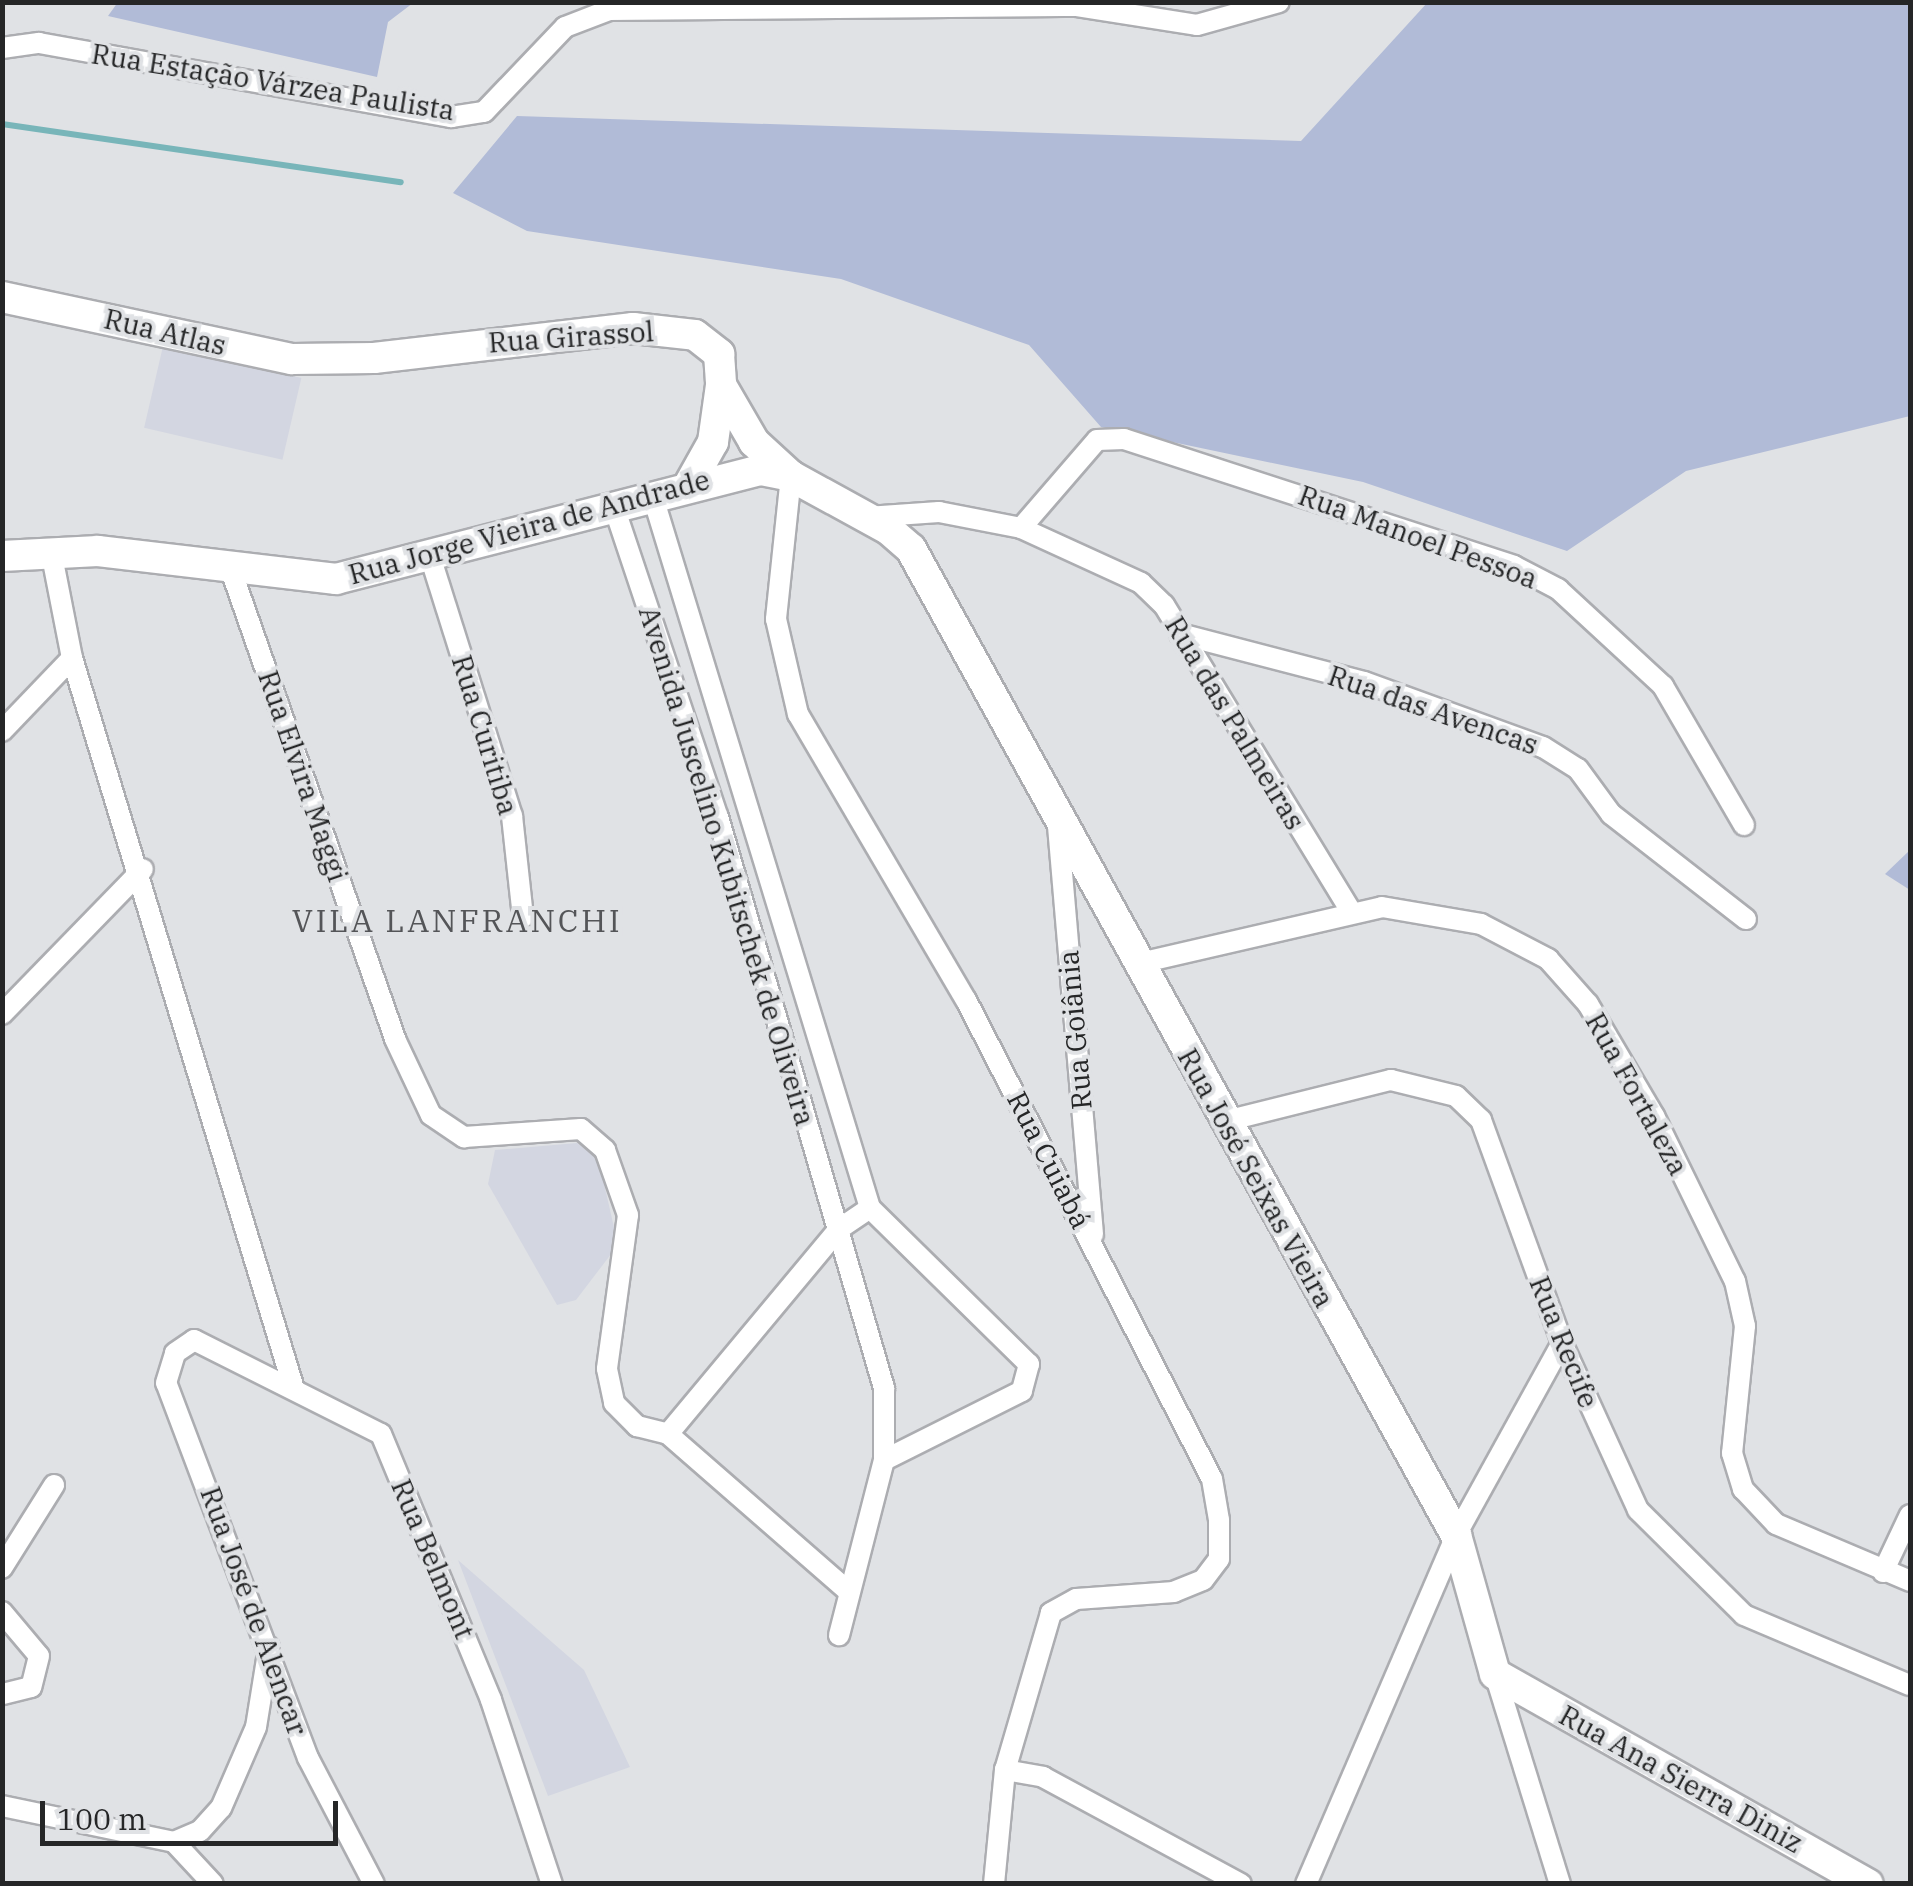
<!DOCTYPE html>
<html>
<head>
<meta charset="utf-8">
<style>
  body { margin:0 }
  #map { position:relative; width:1913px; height:1886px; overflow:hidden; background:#e0e2e5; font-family:"IBM Plex Serif",serif }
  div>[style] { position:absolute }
  .built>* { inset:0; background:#d3d6e1; transform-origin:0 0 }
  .green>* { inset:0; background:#b1bbd7 }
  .stream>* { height:6px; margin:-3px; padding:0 3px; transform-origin:3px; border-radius:3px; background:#78b5b9 }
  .roads { filter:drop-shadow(2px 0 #acadb1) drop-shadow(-2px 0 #acadb1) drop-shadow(0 2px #acadb1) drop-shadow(0 -2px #acadb1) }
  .street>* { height:20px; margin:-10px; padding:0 10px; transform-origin:10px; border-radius:10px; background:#fff }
  .secondary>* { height:30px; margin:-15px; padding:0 15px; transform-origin:15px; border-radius:15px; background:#fff }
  span { translate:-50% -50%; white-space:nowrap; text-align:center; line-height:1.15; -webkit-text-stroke:8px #e0e2e5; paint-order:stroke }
  .street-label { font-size:28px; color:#252627 }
  .quarter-label { font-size:32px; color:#545558; letter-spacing:2.5px }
  .frame { position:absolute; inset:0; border:5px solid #252627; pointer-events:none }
  .scale { position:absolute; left:40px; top:1801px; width:298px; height:45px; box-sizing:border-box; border:5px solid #252627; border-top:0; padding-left:12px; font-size:30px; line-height:35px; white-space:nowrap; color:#252627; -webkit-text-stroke:8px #e0e2e5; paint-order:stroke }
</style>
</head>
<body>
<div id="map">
  <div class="built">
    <div style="left:163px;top:346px;width:142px;height:84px;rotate:13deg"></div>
    <div style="clip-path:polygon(577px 1143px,598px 1157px,618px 1245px,576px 1300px,557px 1305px,488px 1184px,495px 1150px)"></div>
    <div style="clip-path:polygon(458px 1560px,584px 1670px,630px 1767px,548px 1796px)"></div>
  </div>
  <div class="green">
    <div style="clip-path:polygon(118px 2px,413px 2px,413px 3px,388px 22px,377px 77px,108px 16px)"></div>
    <div style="clip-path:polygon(1427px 3px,1910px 3px,1910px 416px,1686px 471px,1567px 551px,1363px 482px,1101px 427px,1029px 345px,841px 279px,527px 231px,453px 193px,517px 116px,1301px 141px)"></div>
    <div style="clip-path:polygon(1910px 850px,1910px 890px,1885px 874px)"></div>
  </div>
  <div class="stream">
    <div style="left:2px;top:124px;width:403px;rotate:8.3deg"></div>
  </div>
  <div class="roads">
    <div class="street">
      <div style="left:2px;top:48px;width:37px;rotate:-8deg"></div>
      <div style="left:39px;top:43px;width:419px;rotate:10.2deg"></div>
      <div style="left:451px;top:117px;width:33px;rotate:-9deg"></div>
      <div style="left:484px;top:112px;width:117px;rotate:-46.4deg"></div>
      <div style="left:565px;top:27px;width:47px;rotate:-21.1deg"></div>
      <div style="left:609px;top:10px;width:468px;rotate:-0.5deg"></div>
      <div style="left:1077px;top:6px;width:121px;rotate:9deg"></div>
      <div style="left:1197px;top:25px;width:85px;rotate:-15.7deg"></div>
      <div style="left:791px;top:476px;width:144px;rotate:96deg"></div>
      <div style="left:776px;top:619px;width:98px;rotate:77deg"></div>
      <div style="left:798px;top:714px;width:332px;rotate:59.6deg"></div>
      <div style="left:966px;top:1000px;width:538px;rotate:62.82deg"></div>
      <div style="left:1212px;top:1479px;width:42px;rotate:80.3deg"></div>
      <div style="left:1219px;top:1520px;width:39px;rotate:90deg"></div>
      <div style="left:1219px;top:1559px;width:26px;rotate:127deg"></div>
      <div style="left:1203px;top:1580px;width:31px;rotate:158deg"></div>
      <div style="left:1174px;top:1592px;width:98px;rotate:175.9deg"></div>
      <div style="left:1076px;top:1599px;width:29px;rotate:151deg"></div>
      <div style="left:1051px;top:1613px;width:164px;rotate:106.3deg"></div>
      <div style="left:1005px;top:1770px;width:39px;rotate:10deg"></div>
      <div style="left:1043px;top:1777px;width:225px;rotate:28.4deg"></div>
      <div style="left:652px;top:494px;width:747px;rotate:73.02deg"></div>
      <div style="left:870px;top:1208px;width:223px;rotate:44.5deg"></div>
      <div style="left:1029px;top:1364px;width:28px;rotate:105deg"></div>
      <div style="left:1022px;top:1391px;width:154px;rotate:153.4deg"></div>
      <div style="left:613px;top:504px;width:330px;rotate:71.5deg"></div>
      <div style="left:718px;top:817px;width:595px;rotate:73.79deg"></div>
      <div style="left:884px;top:1388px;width:72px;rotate:90deg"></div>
      <div style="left:884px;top:1460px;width:181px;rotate:104.4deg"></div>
      <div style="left:867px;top:517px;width:72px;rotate:-4deg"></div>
      <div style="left:939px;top:512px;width:84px;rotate:11deg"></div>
      <div style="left:1021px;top:528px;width:132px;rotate:24.6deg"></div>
      <div style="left:1141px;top:583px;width:32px;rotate:44deg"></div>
      <div style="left:1164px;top:605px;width:355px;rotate:58.6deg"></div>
      <div style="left:1021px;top:528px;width:116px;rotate:-49.2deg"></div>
      <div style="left:1097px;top:440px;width:27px;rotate:-2deg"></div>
      <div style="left:1124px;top:439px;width:410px;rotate:18deg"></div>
      <div style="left:1514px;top:566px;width:50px;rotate:27.6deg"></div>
      <div style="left:1558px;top:589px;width:143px;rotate:42.7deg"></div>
      <div style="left:1663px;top:686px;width:161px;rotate:59.8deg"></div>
      <div style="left:51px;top:551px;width:109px;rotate:78.9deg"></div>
      <div style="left:72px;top:658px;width:764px;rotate:73.11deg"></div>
      <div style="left:430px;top:556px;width:273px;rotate:72.5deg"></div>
      <div style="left:512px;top:816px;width:102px;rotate:83.8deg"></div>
      <div style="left:232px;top:573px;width:494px;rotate:70.7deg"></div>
      <div style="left:395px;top:1039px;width:84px;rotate:64.7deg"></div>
      <div style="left:431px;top:1115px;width:40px;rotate:34deg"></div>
      <div style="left:464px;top:1137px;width:117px;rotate:-3.9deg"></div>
      <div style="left:581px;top:1129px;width:32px;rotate:41deg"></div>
      <div style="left:605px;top:1150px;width:69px;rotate:70.5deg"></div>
      <div style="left:628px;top:1215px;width:155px;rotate:97.8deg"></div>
      <div style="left:607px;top:1369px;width:35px;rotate:78deg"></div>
      <div style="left:614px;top:1403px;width:33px;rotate:45deg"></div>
      <div style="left:637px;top:1426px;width:32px;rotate:14deg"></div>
      <div style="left:668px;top:1434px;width:240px;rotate:41.1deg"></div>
      <div style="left:1180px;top:634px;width:190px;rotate:14.6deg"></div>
      <div style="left:1364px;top:682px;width:190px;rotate:20deg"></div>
      <div style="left:1543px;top:747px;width:41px;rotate:32.2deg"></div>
      <div style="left:1578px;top:769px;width:56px;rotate:53.7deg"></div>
      <div style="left:1611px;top:814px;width:171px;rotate:37.9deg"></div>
      <div style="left:2px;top:731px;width:101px;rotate:-46.2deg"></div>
      <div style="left:1058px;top:826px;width:410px;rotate:85.1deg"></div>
      <div style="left:1140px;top:963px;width:248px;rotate:-13deg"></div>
      <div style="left:1382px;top:907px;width:100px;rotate:9.7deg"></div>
      <div style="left:1481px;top:924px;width:76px;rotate:27.6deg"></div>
      <div style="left:1548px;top:959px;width:60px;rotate:48.4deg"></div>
      <div style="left:1588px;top:1004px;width:130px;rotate:59.5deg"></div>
      <div style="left:1654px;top:1116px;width:184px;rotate:63.9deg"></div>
      <div style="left:1735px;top:1281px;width:46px;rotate:77.5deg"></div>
      <div style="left:1745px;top:1326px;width:128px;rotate:95.8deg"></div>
      <div style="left:1732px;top:1453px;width:38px;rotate:73deg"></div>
      <div style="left:1743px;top:1489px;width:48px;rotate:46.7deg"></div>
      <div style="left:1776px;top:1524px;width:146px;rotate:23deg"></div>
      <div style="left:2px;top:1014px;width:202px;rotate:-45.8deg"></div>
      <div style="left:1222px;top:1122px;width:174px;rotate:-14deg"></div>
      <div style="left:1391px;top:1080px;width:67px;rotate:13.8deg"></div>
      <div style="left:1456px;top:1096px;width:35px;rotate:44deg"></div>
      <div style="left:1481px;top:1120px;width:237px;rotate:70deg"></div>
      <div style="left:1562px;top:1343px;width:183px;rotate:65.5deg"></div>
      <div style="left:1638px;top:1510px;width:149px;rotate:44.7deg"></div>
      <div style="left:1744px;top:1615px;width:180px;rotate:22.9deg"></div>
      <div style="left:668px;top:1434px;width:267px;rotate:-50.2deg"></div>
      <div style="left:839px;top:1229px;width:37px;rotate:-34deg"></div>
      <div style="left:2px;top:1568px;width:98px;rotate:-57.9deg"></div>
      <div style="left:1883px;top:1572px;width:63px;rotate:-64.7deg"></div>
      <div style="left:2px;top:1612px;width:57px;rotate:49.9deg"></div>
      <div style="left:39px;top:1656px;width:32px;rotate:104deg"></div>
      <div style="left:31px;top:1687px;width:30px;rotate:166deg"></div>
      <div style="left:1495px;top:1674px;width:220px;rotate:72.8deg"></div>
      <div style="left:2px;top:1806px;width:176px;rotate:11.8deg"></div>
      <div style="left:174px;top:1842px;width:28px;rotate:-23deg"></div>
      <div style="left:200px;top:1831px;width:31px;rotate:-48deg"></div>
      <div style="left:221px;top:1808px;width:88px;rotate:-66.6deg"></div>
      <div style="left:256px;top:1727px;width:81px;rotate:-80.8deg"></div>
      <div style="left:174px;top:1842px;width:57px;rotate:47.1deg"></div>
      <div style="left:374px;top:1884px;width:142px;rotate:-117.6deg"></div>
      <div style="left:308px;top:1758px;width:401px;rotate:-110.7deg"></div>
      <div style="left:166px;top:1383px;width:31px;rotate:-73deg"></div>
      <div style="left:175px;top:1353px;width:23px;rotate:-34deg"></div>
      <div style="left:194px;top:1340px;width:209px;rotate:26.7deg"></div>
      <div style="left:381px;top:1434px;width:288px;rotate:67.5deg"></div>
      <div style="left:491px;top:1700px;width:194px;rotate:71.7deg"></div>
      <div style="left:994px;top:1884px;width:115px;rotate:-84.5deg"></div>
      <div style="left:1306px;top:1884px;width:380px;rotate:-66.7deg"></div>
      <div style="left:1456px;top:1535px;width:219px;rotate:-61.1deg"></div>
    </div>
    <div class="secondary">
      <div style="left:2px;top:297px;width:297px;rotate:12.1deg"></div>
      <div style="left:292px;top:359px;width:82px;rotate:-0.7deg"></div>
      <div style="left:374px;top:358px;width:261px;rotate:-6.6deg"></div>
      <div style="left:633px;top:328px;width:62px;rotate:6.4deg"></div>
      <div style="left:695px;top:335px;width:31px;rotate:38deg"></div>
      <div style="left:719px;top:354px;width:31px;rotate:86deg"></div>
      <div style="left:721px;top:385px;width:66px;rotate:59.9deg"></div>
      <div style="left:754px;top:442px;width:50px;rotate:42.6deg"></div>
      <div style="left:690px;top:483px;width:47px;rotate:-60.7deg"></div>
      <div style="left:713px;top:442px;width:58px;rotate:-82deg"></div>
      <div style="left:2px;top:556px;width:96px;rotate:-3deg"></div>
      <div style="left:98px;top:551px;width:240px;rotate:6.7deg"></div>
      <div style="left:336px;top:579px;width:439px;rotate:-14.4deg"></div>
      <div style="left:761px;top:470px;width:31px;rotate:11deg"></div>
      <div style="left:791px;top:476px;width:111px;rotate:28.7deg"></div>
      <div style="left:888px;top:529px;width:30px;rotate:41deg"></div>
      <div style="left:911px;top:549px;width:1127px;rotate:61.07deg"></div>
      <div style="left:1456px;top:1535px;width:144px;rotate:74.3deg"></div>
      <div style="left:1495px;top:1674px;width:428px;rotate:29.4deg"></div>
    </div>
  </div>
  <div class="street-label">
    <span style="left:273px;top:82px;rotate:9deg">Rua Estação Várzea Paulista</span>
    <span style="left:165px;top:332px;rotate:13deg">Rua Atlas</span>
    <span style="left:571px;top:337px;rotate:-4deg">Rua Girassol</span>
    <span style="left:529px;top:527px;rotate:-15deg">Rua Jorge Vieira de Andrade</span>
    <span style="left:1418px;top:537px;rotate:20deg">Rua Manoel Pessoa</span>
    <span style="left:1433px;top:710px;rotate:19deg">Rua das Avencas</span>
    <span style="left:1235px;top:723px;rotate:59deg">Rua das Palmeiras</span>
    <span style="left:485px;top:735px;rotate:73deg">Rua Curitiba</span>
    <span style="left:303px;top:776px;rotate:71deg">Rua Elvira Maggi</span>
    <span style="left:727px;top:866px;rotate:73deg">Avenida Juscelino Kubitschek de Oliveira</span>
    <span style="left:1075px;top:1030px;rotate:-95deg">Rua Goiânia</span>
    <span style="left:1637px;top:1094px;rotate:61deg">Rua Fortaleza</span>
    <span style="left:1049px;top:1160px;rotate:63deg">Rua Cuiabá</span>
    <span style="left:1256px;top:1178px;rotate:61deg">Rua José Seixas Vieira</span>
    <span style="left:1564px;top:1342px;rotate:68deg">Rua Recife</span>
    <span style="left:433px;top:1559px;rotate:67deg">Rua Belmont</span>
    <span style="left:254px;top:1611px;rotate:70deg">Rua José de Alencar</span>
    <span style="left:1681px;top:1779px;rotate:29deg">Rua Ana Sierra Diniz</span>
  </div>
  <div class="quarter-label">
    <span style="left:457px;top:920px">VILA LANFRANCHI</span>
  </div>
  <div class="frame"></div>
  <div class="scale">100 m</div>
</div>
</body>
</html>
